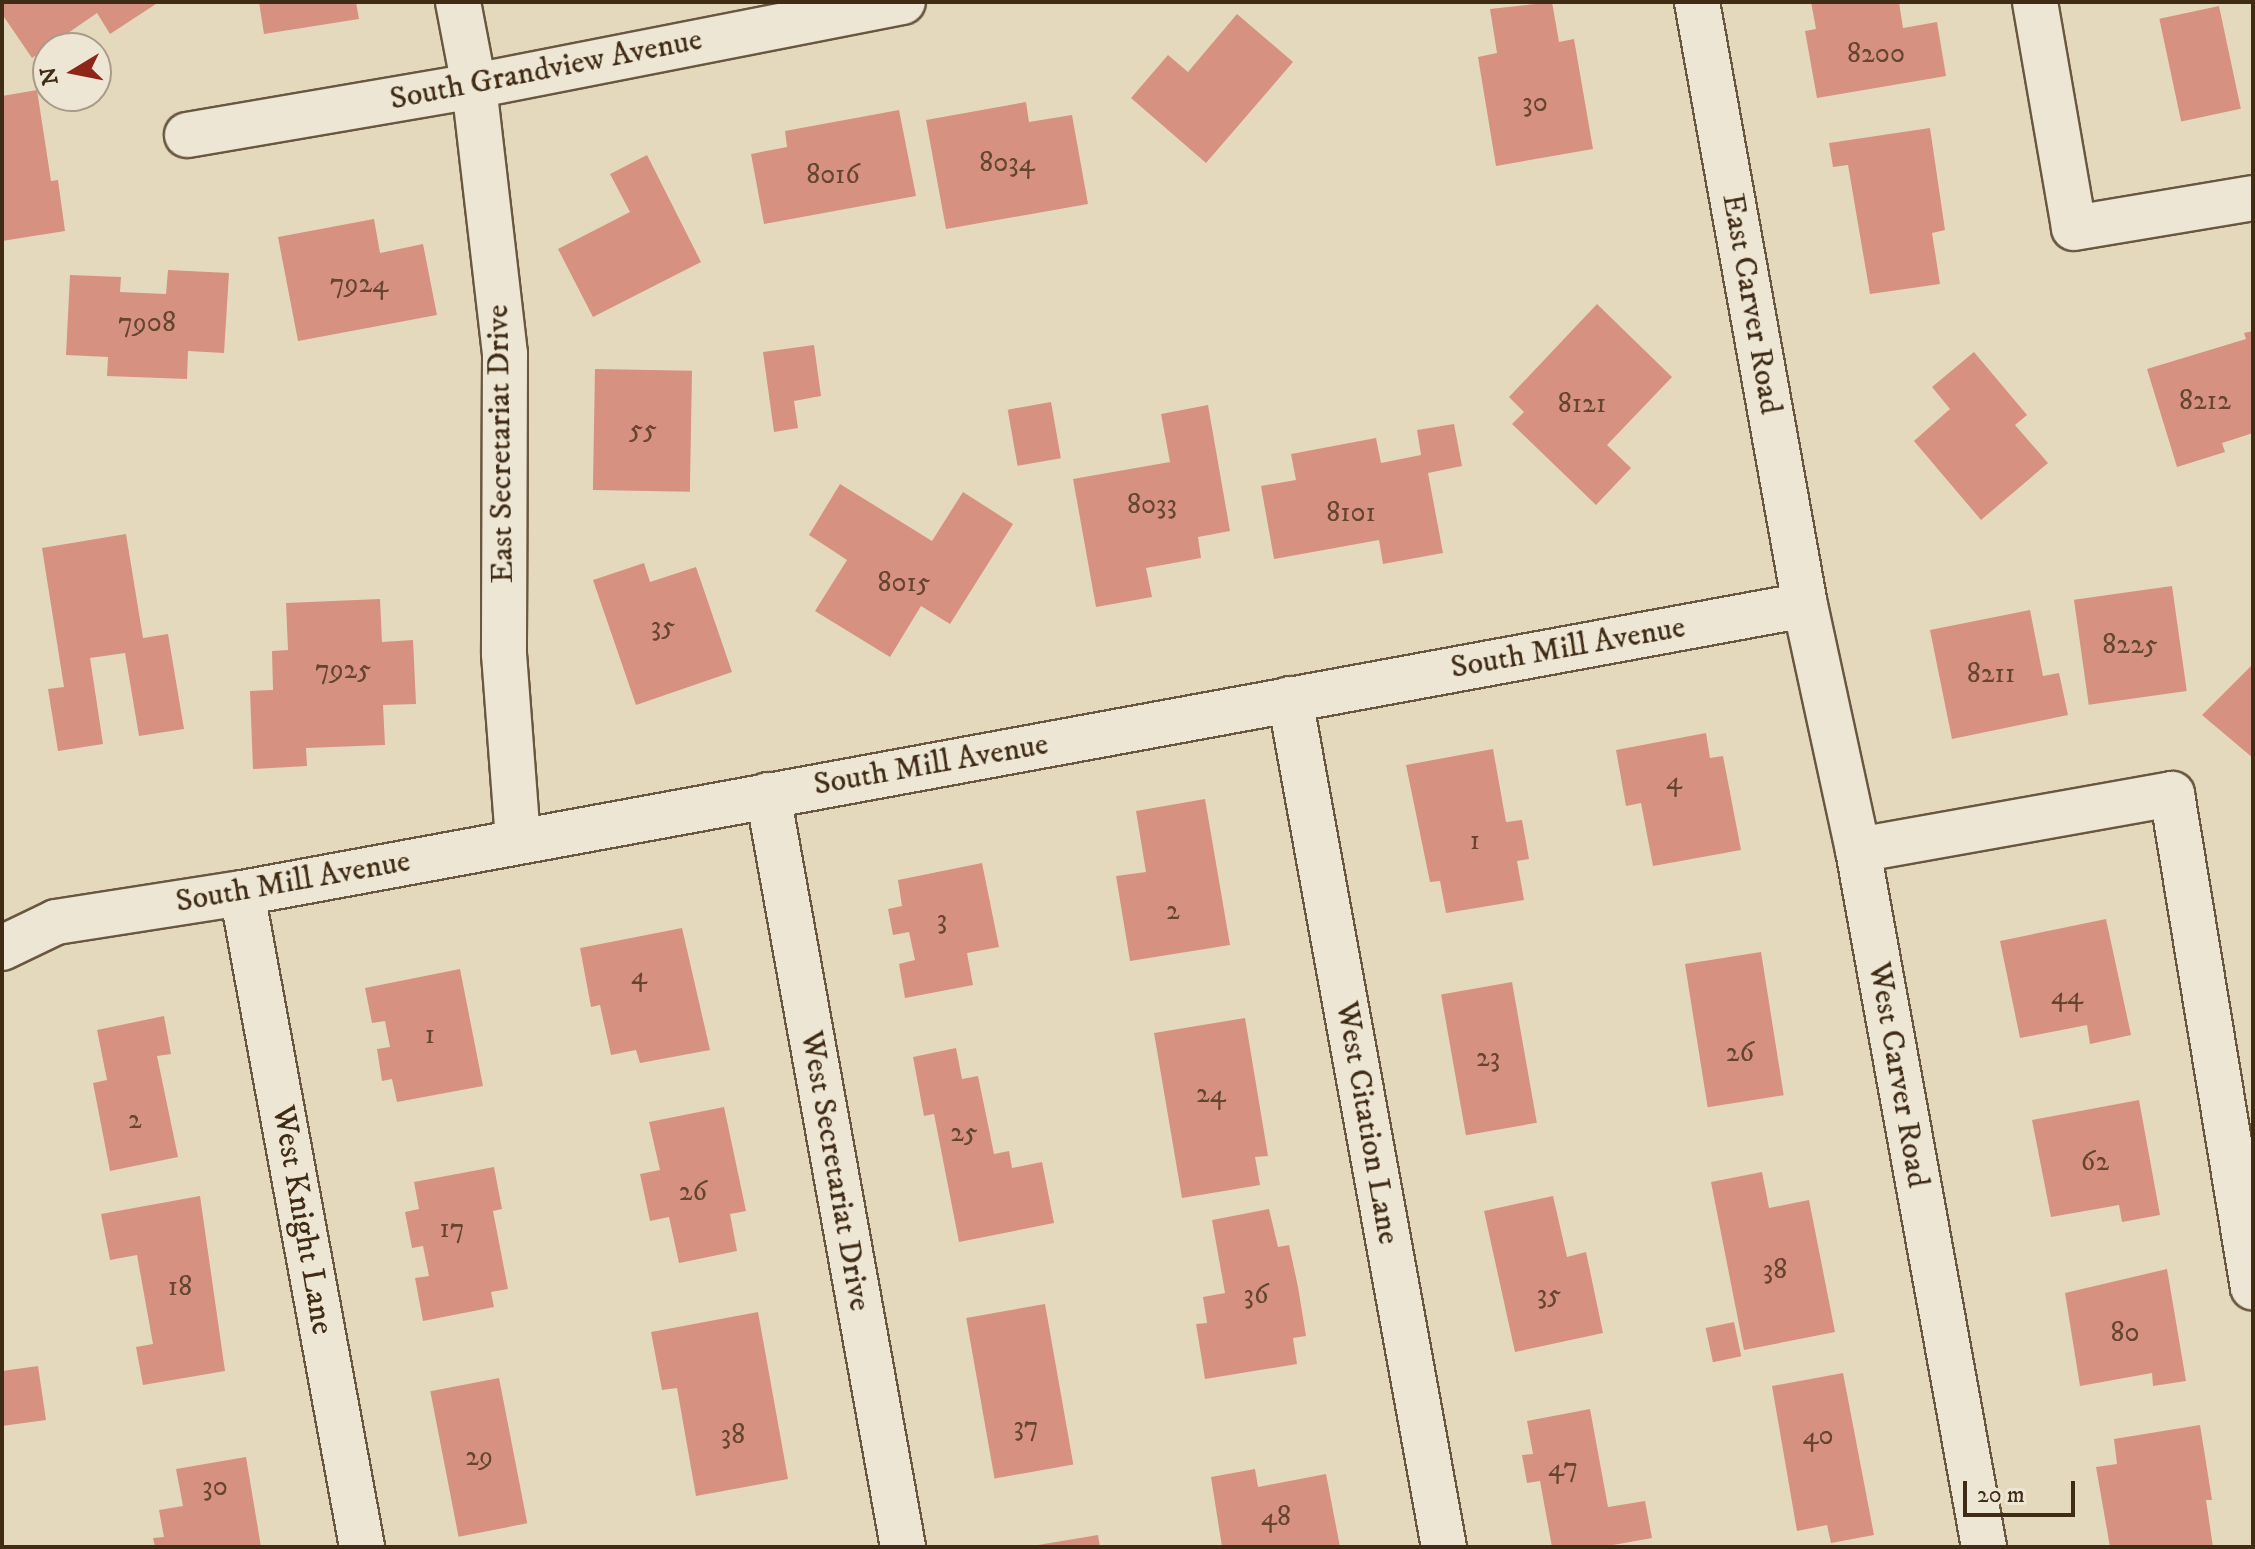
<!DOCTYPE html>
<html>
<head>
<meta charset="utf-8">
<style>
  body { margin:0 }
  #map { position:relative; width:2255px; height:1549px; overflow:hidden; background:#e5d9bd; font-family:"IM FELL DW Pica",serif }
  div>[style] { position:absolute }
  .building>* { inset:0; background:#d79180; transform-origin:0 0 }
  .roads { filter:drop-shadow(2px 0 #69573f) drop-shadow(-2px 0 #69573f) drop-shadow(0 2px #69573f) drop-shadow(0 -2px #69573f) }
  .minor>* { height:44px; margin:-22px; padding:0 22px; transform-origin:22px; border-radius:22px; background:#eee6d4 }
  span { translate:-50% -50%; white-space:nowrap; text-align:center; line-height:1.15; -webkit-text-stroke:7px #eee6d4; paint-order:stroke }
  .number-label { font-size:28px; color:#664530 }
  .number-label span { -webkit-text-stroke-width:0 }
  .street-label { font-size:32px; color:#402c15 }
  .frame { position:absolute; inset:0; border:4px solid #402c15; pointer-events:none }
  .north { position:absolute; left:32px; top:32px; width:80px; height:80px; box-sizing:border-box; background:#eee6d4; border:2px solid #a89c88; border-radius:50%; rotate:260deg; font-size:22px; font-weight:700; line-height:32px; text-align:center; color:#402c15 }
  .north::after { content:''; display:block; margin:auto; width:28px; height:36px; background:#8f2418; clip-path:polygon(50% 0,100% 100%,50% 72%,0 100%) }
  .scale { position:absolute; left:1963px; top:1481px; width:112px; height:36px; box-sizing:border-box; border:4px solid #402c15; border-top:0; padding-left:10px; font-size:24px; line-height:28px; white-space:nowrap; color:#402c15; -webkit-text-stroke:6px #eee6d4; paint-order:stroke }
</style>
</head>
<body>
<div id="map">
  <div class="building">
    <div style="clip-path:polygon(2px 2px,159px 2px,110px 34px,97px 13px,32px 58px,2px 14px)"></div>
    <div style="clip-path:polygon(259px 2px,356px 2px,359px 19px,264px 34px)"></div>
    <div style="clip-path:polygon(1552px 2px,1559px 42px,1574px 39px,1593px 149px,1496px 166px,1478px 57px,1497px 53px,1490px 9px)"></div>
    <div style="clip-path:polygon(1811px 2px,1899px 2px,1903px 28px,1937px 22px,1946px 76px,1817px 98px,1805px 31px,1816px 29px)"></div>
    <div style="left:2219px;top:6px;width:105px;height:61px;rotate:78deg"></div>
    <div style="clip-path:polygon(1237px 14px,1293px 62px,1206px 163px,1131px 98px,1168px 55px,1188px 72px)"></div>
    <div style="clip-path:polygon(37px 90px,51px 181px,58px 180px,65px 231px,2px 241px,2px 96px)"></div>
    <div style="clip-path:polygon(1026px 102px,1029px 122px,1072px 115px,1088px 204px,946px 229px,926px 120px)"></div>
    <div style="clip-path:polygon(899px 110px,916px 196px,764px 224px,751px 154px,787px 147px,785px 131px)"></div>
    <div style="clip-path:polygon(1930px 128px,1945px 230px,1932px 233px,1940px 284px,1870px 294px,1848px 165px,1833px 167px,1829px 143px)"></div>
    <div style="clip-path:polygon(647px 155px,701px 262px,593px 317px,558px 249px,630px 212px,610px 174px)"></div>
    <div style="clip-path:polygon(374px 219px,380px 253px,423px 244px,437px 315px,298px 341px,278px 237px)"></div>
    <div style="clip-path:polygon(168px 270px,229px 273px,224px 353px,188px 351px,187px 379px,107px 376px,108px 357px,66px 355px,70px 275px,121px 277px,120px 292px,166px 294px)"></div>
    <div style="clip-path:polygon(1597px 304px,1672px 377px,1607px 445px,1631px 468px,1596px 505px,1512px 424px,1524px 412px,1509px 397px)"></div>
    <div style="clip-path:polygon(2253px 331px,2253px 433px,2222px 443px,2225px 452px,2177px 467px,2147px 369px,2246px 339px,2244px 333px)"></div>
    <div style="clip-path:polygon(814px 345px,821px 396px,794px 401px,798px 428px,774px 432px,763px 352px)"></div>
    <div style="clip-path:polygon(1974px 352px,2027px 415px,2015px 425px,2048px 463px,1981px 520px,1914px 441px,1950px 409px,1932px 387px)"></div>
    <div style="left:595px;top:369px;width:97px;height:121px;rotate:1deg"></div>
    <div style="left:1051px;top:402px;width:57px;height:44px;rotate:80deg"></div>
    <div style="clip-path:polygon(1208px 405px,1230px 531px,1198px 537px,1201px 558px,1146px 568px,1152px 597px,1096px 607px,1073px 479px,1170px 462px,1161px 414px)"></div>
    <div style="clip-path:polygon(1454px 424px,1462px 466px,1428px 473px,1443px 553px,1383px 564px,1379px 540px,1274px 559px,1261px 486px,1296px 480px,1291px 454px,1376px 438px,1381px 463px,1421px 455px,1417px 430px)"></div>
    <div style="clip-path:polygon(840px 484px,932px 541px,963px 492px,1013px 524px,950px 624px,921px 606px,890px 657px,815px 611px,847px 560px,809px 535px)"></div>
    <div style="clip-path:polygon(126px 534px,143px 638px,168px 634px,184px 729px,139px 736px,125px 653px,90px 658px,103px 744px,58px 751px,48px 689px,64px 687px,42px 548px)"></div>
    <div style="clip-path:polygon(644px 563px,650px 582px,696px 567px,732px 672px,636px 705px,593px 580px)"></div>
    <div style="left:2172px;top:586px;width:106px;height:99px;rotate:82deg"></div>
    <div style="clip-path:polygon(380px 599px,382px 642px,413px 640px,416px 704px,383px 705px,385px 745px,306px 748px,307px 766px,253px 769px,250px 691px,273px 690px,272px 651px,288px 650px,286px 603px)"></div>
    <div style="clip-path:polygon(2030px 610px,2043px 676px,2059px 673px,2068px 715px,1952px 739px,1930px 630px)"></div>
    <div style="clip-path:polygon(2253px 664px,2253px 758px,2202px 715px)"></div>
    <div style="clip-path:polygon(1706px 733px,1710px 758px,1723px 756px,1741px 850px,1653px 866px,1641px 803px,1626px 806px,1616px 750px)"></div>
    <div style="clip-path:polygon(1493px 749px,1506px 822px,1522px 820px,1529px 859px,1517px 861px,1524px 900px,1446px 913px,1440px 881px,1430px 882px,1406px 765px)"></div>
    <div style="clip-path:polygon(1205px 799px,1230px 945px,1130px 961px,1116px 876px,1146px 872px,1136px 811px)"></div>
    <div style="clip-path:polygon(982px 863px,999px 947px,967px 953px,973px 985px,905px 998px,899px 964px,915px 960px,909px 932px,893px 935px,888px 909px,902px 906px,898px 880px)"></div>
    <div style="clip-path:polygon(2106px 919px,2131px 1035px,2090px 1044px,2087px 1025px,2020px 1038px,2000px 941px)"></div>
    <div style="clip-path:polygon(682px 928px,710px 1050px,640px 1063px,636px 1050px,611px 1055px,600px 1005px,591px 1007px,580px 948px)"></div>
    <div style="left:1761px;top:952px;width:145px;height:77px;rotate:81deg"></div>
    <div style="clip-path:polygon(460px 969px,483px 1086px,397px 1102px,392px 1079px,382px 1081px,377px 1049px,390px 1047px,385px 1021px,372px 1023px,365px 988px)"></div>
    <div style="left:1512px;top:982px;width:143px;height:72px;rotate:80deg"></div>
    <div style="clip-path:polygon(164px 1016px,171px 1054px,157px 1056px,178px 1157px,110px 1171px,93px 1083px,107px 1080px,97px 1030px)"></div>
    <div style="clip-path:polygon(1245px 1018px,1268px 1156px,1255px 1157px,1260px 1185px,1182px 1198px,1154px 1033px)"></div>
    <div style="clip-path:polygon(956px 1048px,962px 1079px,978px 1076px,994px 1154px,1009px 1151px,1012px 1168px,1042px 1162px,1054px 1223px,959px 1242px,934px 1114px,924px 1116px,913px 1057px)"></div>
    <div style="clip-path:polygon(2139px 1100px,2160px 1215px,2122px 1222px,2119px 1205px,2051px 1217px,2032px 1120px)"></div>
    <div style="clip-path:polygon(724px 1107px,746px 1211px,730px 1214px,737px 1251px,679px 1263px,669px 1217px,650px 1221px,640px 1174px,660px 1170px,649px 1122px)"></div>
    <div style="clip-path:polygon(494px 1167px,502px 1209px,493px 1211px,508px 1289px,491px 1292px,494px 1307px,423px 1321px,415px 1278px,429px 1276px,423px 1246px,412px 1248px,405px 1212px,419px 1209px,414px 1182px)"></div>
    <div style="clip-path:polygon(1762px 1172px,1769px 1208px,1809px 1200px,1835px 1332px,1744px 1350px,1711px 1182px)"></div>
    <div style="clip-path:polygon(200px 1196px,225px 1371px,143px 1385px,136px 1347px,153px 1344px,137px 1255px,110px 1260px,101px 1214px)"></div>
    <div style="clip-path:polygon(1553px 1196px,1567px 1257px,1586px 1252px,1603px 1333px,1515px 1352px,1484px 1211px)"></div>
    <div style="clip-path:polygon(1269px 1209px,1278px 1247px,1289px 1245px,1298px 1287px,1306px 1336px,1293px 1338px,1297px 1364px,1205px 1379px,1196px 1324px,1207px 1323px,1203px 1297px,1225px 1293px,1212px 1220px)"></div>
    <div style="clip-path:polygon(2167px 1269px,2186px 1381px,2153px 1386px,2152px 1373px,2080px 1386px,2065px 1293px)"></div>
    <div style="left:1045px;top:1304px;width:163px;height:80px;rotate:80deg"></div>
    <div style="clip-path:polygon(758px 1312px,788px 1479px,696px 1496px,677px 1388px,662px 1390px,651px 1332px)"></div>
    <div style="left:1734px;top:1322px;width:35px;height:29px;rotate:78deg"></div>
    <div style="clip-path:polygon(38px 1366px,46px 1420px,2px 1426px,2px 1371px)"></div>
    <div style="clip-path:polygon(1843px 1373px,1874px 1535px,1831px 1543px,1827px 1525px,1797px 1531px,1772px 1386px)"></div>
    <div style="left:499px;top:1378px;width:148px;height:70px;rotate:79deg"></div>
    <div style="clip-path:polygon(1590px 1409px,1608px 1507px,1645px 1501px,1652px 1538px,1602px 1547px,1552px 1547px,1540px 1481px,1527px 1483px,1522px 1455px,1533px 1454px,1527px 1421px)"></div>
    <div style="clip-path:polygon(2200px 1425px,2212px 1500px,2206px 1500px,2213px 1547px,2110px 1547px,2096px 1467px,2117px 1464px,2114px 1439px)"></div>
    <div style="clip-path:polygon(246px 1457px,261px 1547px,155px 1547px,153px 1538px,164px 1537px,159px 1510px,183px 1506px,176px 1469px)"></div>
    <div style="clip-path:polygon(1255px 1469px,1258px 1487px,1326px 1474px,1340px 1547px,1222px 1547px,1211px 1477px)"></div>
    <div style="clip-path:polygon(1098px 1535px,1100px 1547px,1038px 1547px,1038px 1545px)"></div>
  </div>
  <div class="roads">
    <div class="minor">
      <div style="left:458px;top:2px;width:86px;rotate:79.2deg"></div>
      <div style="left:474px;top:86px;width:270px;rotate:83.4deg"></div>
      <div style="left:505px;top:354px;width:300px;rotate:90.2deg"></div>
      <div style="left:504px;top:654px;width:187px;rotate:85.7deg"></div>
      <div style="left:1697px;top:2px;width:613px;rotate:79.85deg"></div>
      <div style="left:1805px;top:605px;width:251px;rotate:77.8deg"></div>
      <div style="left:1858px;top:850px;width:708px;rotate:79.75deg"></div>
      <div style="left:2035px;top:2px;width:229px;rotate:80.2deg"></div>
      <div style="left:2074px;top:228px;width:181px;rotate:-9.5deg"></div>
      <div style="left:187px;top:135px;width:291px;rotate:-9.7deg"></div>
      <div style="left:474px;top:86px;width:437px;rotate:-11.1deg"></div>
      <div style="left:1290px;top:699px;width:862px;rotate:79.71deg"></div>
      <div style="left:768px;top:795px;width:764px;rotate:79.82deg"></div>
      <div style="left:1858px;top:850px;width:319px;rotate:-10.1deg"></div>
      <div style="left:2172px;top:794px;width:500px;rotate:80.7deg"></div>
      <div style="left:242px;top:893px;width:665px;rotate:79.6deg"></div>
      <div style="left:2px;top:948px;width:60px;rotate:-25.7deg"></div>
      <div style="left:56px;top:922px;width:188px;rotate:-8.9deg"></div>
      <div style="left:242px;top:893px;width:1589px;rotate:-10.44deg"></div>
    </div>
  </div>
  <div class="number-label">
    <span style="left:1876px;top:54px">8200</span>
    <span style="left:1535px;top:103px">30</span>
    <span style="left:1007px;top:163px">8034</span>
    <span style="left:833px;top:175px">8016</span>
    <span style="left:359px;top:284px">7924</span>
    <span style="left:147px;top:323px">7908</span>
    <span style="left:2205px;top:401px">8212</span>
    <span style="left:1582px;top:404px">8121</span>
    <span style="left:643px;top:430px">55</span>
    <span style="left:1152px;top:505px">8033</span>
    <span style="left:1351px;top:513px">8101</span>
    <span style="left:904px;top:583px">8015</span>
    <span style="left:663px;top:627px">35</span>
    <span style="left:2130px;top:645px">8225</span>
    <span style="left:343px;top:670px">7925</span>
    <span style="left:1991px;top:674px">8211</span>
    <span style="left:1674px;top:781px">4</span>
    <span style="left:1475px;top:841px">1</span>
    <span style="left:1173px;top:911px">2</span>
    <span style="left:942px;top:920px">3</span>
    <span style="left:639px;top:976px">4</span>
    <span style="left:2067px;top:996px">44</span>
    <span style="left:430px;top:1035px">1</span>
    <span style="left:1740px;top:1053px">26</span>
    <span style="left:1488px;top:1058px">23</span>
    <span style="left:1211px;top:1094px">24</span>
    <span style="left:135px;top:1120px">2</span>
    <span style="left:964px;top:1133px">25</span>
    <span style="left:2095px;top:1162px">62</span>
    <span style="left:693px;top:1192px">26</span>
    <span style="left:452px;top:1229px">17</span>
    <span style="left:1775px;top:1270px">38</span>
    <span style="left:180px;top:1287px">18</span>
    <span style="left:1256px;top:1295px">36</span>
    <span style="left:1549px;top:1295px">35</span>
    <span style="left:2125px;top:1333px">80</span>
    <span style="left:1026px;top:1427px">37</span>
    <span style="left:733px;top:1435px">38</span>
    <span style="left:1818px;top:1436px">40</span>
    <span style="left:479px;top:1457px">29</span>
    <span style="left:1563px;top:1468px">47</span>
    <span style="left:215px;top:1487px">30</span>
    <span style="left:1276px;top:1517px">48</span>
  </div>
  <div class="street-label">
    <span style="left:546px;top:70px;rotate:-11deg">South Grandview Avenue</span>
    <span style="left:1751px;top:304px;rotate:80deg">East Carver Road</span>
    <span style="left:501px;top:444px;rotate:-91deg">East Secretariat Drive</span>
    <span style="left:1568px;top:648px;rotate:-10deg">South Mill Avenue</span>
    <span style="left:931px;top:765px;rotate:-10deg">South Mill Avenue</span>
    <span style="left:293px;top:882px;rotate:-10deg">South Mill Avenue</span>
    <span style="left:1898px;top:1075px;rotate:80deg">West Carver Road</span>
    <span style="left:1367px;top:1123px;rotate:80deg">West Citation Lane</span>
    <span style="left:835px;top:1171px;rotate:80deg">West Secretariat Drive</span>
    <span style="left:302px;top:1220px;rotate:80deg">West Knight Lane</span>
  </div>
  <div class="frame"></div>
  <div class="north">N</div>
  <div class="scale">20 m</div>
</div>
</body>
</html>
